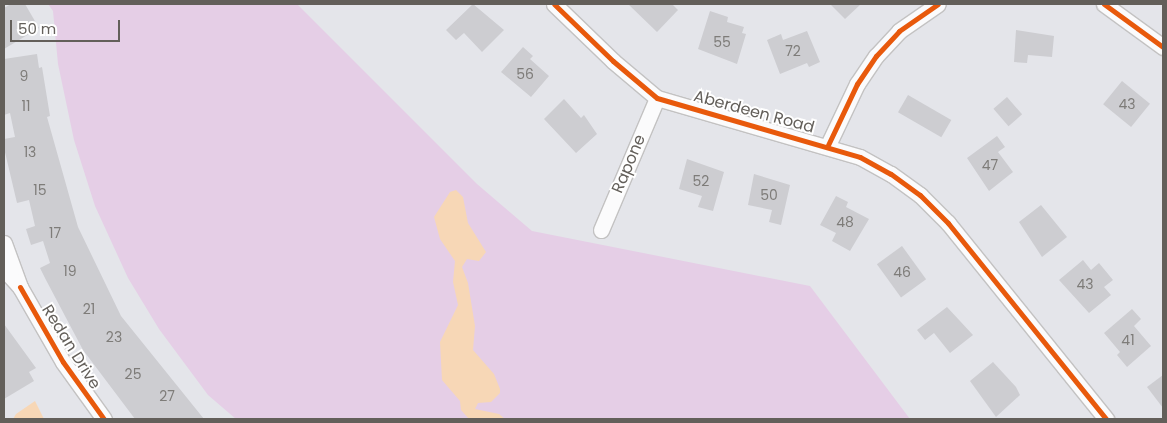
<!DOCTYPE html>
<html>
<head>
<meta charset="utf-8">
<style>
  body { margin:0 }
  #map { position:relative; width:1167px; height:423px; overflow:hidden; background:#e4e5ea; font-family:Poppins,sans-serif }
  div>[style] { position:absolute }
  .green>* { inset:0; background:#e5cee6 }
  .water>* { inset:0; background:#f7d7b6 }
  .building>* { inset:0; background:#cdcdd1; transform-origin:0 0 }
  .roads { filter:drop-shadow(1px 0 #c3c2c2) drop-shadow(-1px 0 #c3c2c2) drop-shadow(0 1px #c3c2c2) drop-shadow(0 -1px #c3c2c2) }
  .street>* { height:15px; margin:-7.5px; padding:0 7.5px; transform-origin:7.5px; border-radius:7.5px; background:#fbfbfc }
  .cycleway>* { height:5px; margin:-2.5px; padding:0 2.5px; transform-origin:2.5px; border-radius:2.5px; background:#e8590c }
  span { translate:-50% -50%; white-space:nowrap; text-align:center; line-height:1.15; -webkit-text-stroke:4px #fff; paint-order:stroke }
  .number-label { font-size:14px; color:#7e7c79 }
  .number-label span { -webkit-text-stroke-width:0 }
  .street-label { font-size:16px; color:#635f5a }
  .frame { position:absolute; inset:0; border:5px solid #635f5a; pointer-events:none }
  .scale { position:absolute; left:10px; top:20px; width:110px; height:22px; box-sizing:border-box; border:2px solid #635f5a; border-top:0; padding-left:6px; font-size:15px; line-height:18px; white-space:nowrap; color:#635f5a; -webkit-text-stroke:4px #fff; paint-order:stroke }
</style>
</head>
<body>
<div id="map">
  <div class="green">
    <div style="clip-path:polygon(48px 4px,297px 4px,477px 184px,532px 231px,810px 286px,910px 419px,236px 419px,208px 395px,159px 329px,128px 278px,95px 206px,74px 140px,58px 64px,53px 11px)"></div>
  </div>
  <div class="water">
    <div style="clip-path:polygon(456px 190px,463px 197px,468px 223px,486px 252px,479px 261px,467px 259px,462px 267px,468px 283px,475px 326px,473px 350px,494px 374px,500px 389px,500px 393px,491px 402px,478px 403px,475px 409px,499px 414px,505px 419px,469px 419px,461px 410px,460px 401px,442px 380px,440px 342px,458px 305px,453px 282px,455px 261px,440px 239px,434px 217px,450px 192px)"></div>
    <div style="clip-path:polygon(35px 401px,44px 419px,13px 419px,16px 414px)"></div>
  </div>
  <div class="building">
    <div style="clip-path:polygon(11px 4px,25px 4px,39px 28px,4px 49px,4px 8px)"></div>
    <div style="clip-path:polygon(473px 4px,504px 30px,482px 52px,464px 33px,456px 40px,446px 30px)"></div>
    <div style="clip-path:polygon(628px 4px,672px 4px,678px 10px,657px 32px)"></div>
    <div style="clip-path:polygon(830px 4px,861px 4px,845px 19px)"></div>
    <div style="clip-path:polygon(710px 11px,728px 17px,727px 22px,744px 27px,742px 33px,746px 34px,737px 64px,698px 49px)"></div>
    <div style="clip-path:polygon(1016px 30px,1054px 36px,1052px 57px,1028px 55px,1027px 63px,1014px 62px)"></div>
    <div style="clip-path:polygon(807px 31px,820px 62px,809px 67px,807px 63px,780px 74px,767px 40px,781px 34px,783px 40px)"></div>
    <div style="clip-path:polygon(523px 47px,533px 56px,530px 59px,549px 76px,531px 97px,501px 72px)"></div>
    <div style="clip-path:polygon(37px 54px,39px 68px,42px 67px,50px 116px,47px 117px,78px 227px,121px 316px,204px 419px,135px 419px,83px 350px,46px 280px,40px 268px,50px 263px,43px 241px,31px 245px,26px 229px,35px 226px,29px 200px,17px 203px,4px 148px,4px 139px,15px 137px,10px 113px,4px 115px,4px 59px)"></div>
    <div style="left:1122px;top:81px;width:36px;height:30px;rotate:39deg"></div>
    <div style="left:908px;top:95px;width:50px;height:20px;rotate:30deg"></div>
    <div style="left:1007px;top:97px;width:23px;height:18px;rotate:49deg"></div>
    <div style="clip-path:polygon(564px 99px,581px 118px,584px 115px,597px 134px,576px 153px,544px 119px)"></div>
    <div style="clip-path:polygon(997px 136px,1005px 147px,998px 152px,1013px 172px,989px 191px,967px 158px)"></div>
    <div style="clip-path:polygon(687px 159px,724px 172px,713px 211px,698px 207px,702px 196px,679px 189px)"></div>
    <div style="clip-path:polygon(754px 174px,790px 185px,781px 225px,769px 222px,772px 210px,748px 205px)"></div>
    <div style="clip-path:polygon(836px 196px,848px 202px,846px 207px,869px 219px,850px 251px,832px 241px,836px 233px,820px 225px)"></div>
    <div style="clip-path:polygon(1041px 205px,1067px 237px,1042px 257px,1019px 222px)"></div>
    <div style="left:902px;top:246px;width:41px;height:31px;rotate:54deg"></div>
    <div style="clip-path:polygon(1083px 260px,1091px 270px,1099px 263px,1113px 280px,1104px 287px,1111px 295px,1089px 313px,1059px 280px)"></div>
    <div style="clip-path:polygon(947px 307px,973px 335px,950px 353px,934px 333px,925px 340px,917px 330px)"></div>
    <div style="clip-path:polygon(1132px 309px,1141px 319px,1134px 326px,1151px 346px,1127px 367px,1117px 355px,1120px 352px,1104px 333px)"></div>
    <div style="clip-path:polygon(4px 324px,36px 368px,29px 372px,34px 381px,4px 399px)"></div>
    <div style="clip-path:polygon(993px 362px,1016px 387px,1020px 395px,996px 417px,970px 381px)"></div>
    <div style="clip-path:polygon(1163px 375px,1163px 408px,1147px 387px)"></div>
  </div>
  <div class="roads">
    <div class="street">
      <div style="left:554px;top:4px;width:82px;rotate:44deg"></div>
      <div style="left:613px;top:61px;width:57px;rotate:40.1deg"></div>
      <div style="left:657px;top:98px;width:211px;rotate:16.2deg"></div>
      <div style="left:860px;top:157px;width:35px;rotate:29deg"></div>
      <div style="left:891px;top:174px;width:36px;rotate:36deg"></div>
      <div style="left:920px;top:195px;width:40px;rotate:45deg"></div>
      <div style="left:948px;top:223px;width:252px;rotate:51.1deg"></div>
      <div style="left:1104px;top:4px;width:73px;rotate:36.1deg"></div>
      <div style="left:828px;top:145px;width:68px;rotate:-64.6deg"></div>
      <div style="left:857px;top:84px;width:34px;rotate:-56deg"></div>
      <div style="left:876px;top:56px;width:34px;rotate:-47deg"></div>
      <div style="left:899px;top:31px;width:47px;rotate:-34.7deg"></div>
      <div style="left:601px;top:230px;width:143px;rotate:-67deg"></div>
      <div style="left:4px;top:243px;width:47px;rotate:70deg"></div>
      <div style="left:20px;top:287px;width:24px;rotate:-132deg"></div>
      <div style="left:20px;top:287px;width:86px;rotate:60.2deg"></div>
      <div style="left:63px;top:362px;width:70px;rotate:54.3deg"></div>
    </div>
  </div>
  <div class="cycleway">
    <div style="left:554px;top:4px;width:82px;rotate:44deg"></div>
    <div style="left:613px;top:61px;width:57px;rotate:40.1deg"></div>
    <div style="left:657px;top:98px;width:211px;rotate:16.2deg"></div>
    <div style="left:860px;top:157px;width:35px;rotate:29deg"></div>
    <div style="left:891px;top:174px;width:36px;rotate:36deg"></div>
    <div style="left:920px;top:195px;width:40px;rotate:45deg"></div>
    <div style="left:948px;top:223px;width:252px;rotate:51.1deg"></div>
    <div style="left:1104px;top:4px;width:73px;rotate:36.1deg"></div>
    <div style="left:828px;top:145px;width:68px;rotate:-64.6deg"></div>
    <div style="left:857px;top:84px;width:34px;rotate:-56deg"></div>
    <div style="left:876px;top:56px;width:34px;rotate:-47deg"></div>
    <div style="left:899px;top:31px;width:47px;rotate:-34.7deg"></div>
    <div style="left:20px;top:287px;width:86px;rotate:60.2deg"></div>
    <div style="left:63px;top:362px;width:70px;rotate:54.3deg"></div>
  </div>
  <div class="number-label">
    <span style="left:722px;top:42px">55</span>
    <span style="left:793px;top:51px">72</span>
    <span style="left:525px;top:74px">56</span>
    <span style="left:24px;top:76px">9</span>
    <span style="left:1127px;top:104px">43</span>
    <span style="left:26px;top:106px">11</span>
    <span style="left:30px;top:152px">13</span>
    <span style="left:990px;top:165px">47</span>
    <span style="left:701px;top:181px">52</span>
    <span style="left:40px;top:190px">15</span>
    <span style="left:769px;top:195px">50</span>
    <span style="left:845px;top:222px">48</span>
    <span style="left:55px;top:233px">17</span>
    <span style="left:70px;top:271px">19</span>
    <span style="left:902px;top:272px">46</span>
    <span style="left:1085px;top:284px">43</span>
    <span style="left:89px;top:309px">21</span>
    <span style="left:114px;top:337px">23</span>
    <span style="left:1128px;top:340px">41</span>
    <span style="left:133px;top:374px">25</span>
    <span style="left:167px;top:396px">27</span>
  </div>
  <div class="street-label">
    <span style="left:754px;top:112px;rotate:15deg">Aberdeen Road</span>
    <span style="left:629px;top:164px;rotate:-67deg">Rapone</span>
    <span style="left:71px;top:347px;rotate:58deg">Redan Drive</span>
  </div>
  <div class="frame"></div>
  <div class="scale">50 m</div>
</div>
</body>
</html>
